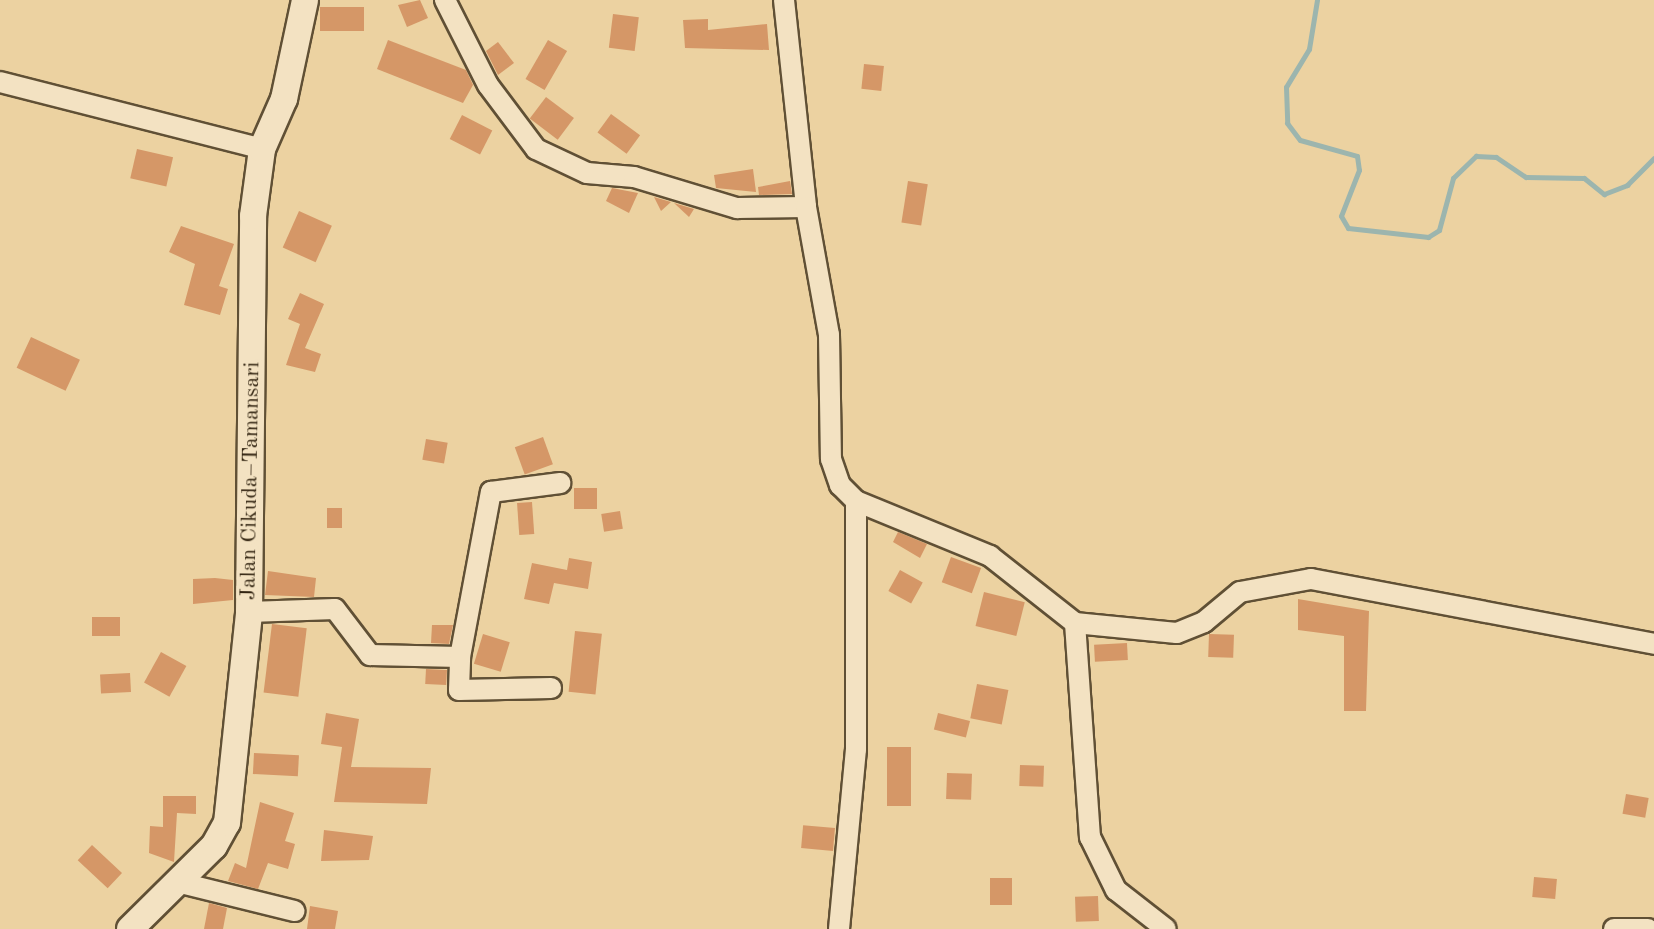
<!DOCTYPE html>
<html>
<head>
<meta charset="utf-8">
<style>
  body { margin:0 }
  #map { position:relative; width:1654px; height:929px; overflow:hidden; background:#ecd2a1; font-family:"Old Standard TT",serif }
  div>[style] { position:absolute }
  .stream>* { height:5px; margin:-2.5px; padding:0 2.5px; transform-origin:2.5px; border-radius:2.5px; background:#9cb5ae }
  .building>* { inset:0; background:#d59767; transform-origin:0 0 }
  .roads { filter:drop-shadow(2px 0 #605035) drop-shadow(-2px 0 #605035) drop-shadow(0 2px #605035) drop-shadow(0 -2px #605035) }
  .minor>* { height:20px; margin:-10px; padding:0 10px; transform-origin:10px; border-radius:10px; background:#f3e2c2 }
  .tertiary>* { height:26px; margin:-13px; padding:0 13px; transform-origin:13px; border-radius:13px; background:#f3e2c2 }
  span { translate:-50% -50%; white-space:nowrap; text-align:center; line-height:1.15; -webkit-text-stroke:6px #f3e2c2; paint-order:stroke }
  .street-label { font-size:22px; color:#322411 }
</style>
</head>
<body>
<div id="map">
  <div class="stream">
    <div style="left:1317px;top:0;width:50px;rotate:99.3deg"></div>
    <div style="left:1309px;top:49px;width:44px;rotate:121.2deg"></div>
    <div style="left:1286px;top:87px;width:36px;rotate:88deg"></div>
    <div style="left:1287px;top:123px;width:21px;rotate:53deg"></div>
    <div style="left:1300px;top:140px;width:59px;rotate:15.7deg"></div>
    <div style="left:1357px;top:156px;width:14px;rotate:82deg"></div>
    <div style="left:1359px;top:170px;width:49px;rotate:111.4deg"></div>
    <div style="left:1341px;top:216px;width:14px;rotate:60deg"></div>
    <div style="left:1348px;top:228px;width:81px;rotate:6.4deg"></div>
    <div style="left:1428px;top:237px;width:13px;rotate:-32deg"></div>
    <div style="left:1439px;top:230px;width:54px;rotate:-74.9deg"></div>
    <div style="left:1453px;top:178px;width:32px;rotate:-44deg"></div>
    <div style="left:1476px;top:156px;width:20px;rotate:3deg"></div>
    <div style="left:1496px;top:157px;width:36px;rotate:34deg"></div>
    <div style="left:1526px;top:177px;width:58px;rotate:1deg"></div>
    <div style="left:1584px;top:178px;width:26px;rotate:39deg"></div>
    <div style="left:1604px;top:194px;width:25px;rotate:-21deg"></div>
    <div style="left:1627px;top:185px;width:38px;rotate:-45deg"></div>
  </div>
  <div class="building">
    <div style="clip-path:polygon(420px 0,428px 18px,407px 27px,398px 5px)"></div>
    <div style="left:364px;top:7px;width:24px;height:44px;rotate:90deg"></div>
    <div style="left:613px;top:14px;width:26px;height:34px;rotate:7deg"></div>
    <div style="clip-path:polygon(708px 19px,708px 30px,767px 24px,769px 50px,685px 48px,683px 20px)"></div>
    <div style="clip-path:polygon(388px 40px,466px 70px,473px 85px,463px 103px,377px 69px)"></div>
    <div style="left:548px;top:40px;width:22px;height:45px;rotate:30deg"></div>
    <div style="clip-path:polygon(498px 42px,514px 63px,498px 75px,486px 51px)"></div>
    <div style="left:864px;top:64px;width:20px;height:25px;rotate:6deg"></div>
    <div style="left:546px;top:97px;width:35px;height:27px;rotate:37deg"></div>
    <div style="left:611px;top:114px;width:36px;height:23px;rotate:36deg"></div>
    <div style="left:462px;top:115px;width:34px;height:27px;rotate:27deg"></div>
    <div style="left:137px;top:149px;width:37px;height:30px;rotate:13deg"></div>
    <div style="clip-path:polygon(753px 169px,756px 192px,716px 188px,714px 175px)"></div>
    <div style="clip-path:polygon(790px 181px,792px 194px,759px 195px,758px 187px)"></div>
    <div style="left:908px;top:181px;width:20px;height:42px;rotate:9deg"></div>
    <div style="clip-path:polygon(612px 188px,638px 193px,629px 213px,606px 201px)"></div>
    <div style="clip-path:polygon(654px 197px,671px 202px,661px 211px)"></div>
    <div style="clip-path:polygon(674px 203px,694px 209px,689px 217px)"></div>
    <div style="left:299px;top:211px;width:36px;height:40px;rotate:24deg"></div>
    <div style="clip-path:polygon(181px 226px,234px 244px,219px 286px,228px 289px,220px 315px,184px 305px,195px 264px,169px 252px)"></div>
    <div style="clip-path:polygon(300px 293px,324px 304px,305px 348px,321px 354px,315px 372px,286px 365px,300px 324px,288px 319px)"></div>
    <div style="left:31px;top:337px;width:54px;height:34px;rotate:25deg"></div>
    <div style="left:543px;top:437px;width:29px;height:30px;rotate:70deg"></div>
    <div style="left:426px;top:439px;width:22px;height:21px;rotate:10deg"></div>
    <div style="left:574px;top:488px;width:23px;height:21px"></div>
    <div style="left:532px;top:502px;width:32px;height:15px;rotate:86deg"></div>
    <div style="left:327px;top:508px;width:15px;height:20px"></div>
    <div style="left:620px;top:511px;width:18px;height:19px;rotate:81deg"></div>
    <div style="clip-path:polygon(898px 532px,927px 544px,920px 558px,893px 542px)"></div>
    <div style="left:951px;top:557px;width:32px;height:27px;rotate:20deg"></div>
    <div style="clip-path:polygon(569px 558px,592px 562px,588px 589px,554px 583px,549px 604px,524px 599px,532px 563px,567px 570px)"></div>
    <div style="left:900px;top:570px;width:26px;height:24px;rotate:29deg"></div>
    <div style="clip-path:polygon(268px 571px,316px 578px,314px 597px,265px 595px)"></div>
    <div style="clip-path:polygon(215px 578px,233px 580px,233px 600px,193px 604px,193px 579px)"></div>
    <div style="left:984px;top:592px;width:42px;height:35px;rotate:14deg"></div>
    <div style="clip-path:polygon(1298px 599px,1369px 611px,1366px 711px,1344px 711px,1344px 636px,1298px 630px)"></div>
    <div style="left:92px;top:617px;width:28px;height:19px"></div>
    <div style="left:272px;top:624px;width:35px;height:69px;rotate:7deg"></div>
    <div style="clip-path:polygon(432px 625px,453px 625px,449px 644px,431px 643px)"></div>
    <div style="left:575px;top:631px;width:27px;height:61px;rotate:6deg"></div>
    <div style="left:483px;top:634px;width:28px;height:31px;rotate:17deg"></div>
    <div style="left:1209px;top:634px;width:25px;height:23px;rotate:2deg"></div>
    <div style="left:1127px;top:643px;width:17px;height:33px;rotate:87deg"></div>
    <div style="left:161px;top:652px;width:29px;height:35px;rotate:29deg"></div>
    <div style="left:426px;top:669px;width:21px;height:15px;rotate:3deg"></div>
    <div style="left:130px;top:673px;width:19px;height:30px;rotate:87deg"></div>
    <div style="left:977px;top:684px;width:32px;height:35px;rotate:11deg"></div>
    <div style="clip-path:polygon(326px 713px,359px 719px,351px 767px,431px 768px,427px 804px,334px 802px,342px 747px,321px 744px)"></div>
    <div style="left:938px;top:713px;width:33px;height:17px;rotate:14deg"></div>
    <div style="left:887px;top:747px;width:24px;height:59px"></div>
    <div style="left:254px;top:753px;width:45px;height:21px;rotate:3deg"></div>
    <div style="left:1020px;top:765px;width:24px;height:21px;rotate:2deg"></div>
    <div style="left:947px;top:773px;width:25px;height:26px;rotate:2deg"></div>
    <div style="left:1626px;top:794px;width:23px;height:20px;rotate:10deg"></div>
    <div style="clip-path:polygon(163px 796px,196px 796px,196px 814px,177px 813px,174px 862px,149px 853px,150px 826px,163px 827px)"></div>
    <div style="clip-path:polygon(260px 802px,294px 813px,285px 841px,295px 844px,288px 869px,268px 863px,258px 889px,228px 881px,235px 863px,246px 868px)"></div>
    <div style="left:835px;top:828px;width:23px;height:32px;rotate:95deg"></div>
    <div style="clip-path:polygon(324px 830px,373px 836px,369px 860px,321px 861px)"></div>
    <div style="left:92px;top:845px;width:41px;height:21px;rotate:43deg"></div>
    <div style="left:1534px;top:877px;width:23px;height:20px;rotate:5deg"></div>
    <div style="left:990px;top:878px;width:22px;height:27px"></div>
    <div style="left:1098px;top:896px;width:25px;height:23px;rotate:88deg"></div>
    <div style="clip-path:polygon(209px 903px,227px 908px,223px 929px,204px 929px)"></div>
    <div style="clip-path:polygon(310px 906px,338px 911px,335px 929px,307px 929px)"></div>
  </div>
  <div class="roads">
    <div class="minor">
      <div style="left:445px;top:0;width:95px;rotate:63.2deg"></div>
      <div style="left:488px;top:85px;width:80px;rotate:53.1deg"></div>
      <div style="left:536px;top:149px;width:56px;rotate:25.2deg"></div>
      <div style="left:587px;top:173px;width:47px;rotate:4.9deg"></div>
      <div style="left:634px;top:177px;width:108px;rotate:16.8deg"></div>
      <div style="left:737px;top:208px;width:69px;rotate:-0.8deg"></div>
      <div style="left:784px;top:0;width:208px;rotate:83.9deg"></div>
      <div style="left:806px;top:207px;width:130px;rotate:79.8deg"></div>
      <div style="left:829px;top:335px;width:124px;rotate:89.1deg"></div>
      <div style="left:831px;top:459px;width:28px;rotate:71deg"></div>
      <div style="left:840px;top:485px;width:23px;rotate:45deg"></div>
      <div style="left:856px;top:501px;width:145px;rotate:22.3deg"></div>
      <div style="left:990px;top:556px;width:108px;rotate:38.2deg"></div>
      <div style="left:1075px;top:623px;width:102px;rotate:5.6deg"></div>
      <div style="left:1177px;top:633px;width:29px;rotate:-22deg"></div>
      <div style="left:1204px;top:622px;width:47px;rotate:-39.8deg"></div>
      <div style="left:1240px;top:592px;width:72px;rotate:-10.4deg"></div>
      <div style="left:1311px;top:579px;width:349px;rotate:10.7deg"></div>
      <div style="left:0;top:82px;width:270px;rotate:14.3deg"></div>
      <div style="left:249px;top:612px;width:86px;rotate:-2deg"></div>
      <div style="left:335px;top:609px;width:58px;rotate:52.7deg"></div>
      <div style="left:370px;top:655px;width:90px;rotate:1.3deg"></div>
      <div style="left:1075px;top:623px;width:215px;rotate:86deg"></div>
      <div style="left:1090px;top:837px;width:59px;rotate:63.9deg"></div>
      <div style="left:1116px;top:890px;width:63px;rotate:38deg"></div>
      <div style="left:551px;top:688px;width:92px;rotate:178.8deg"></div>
      <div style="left:459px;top:690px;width:33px;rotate:-88deg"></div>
      <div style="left:460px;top:657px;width:168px;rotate:-79.4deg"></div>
      <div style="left:491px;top:492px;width:70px;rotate:-7.4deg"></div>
      <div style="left:177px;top:882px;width:121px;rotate:13.9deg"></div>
      <div style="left:839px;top:929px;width:181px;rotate:-84.6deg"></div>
      <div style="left:856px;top:749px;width:248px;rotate:-90deg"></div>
      <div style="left:1614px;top:929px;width:34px"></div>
    </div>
    <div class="tertiary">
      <div style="left:130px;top:929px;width:118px;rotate:-44.7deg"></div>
      <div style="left:214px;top:846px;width:26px;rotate:-61deg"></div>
      <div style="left:227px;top:823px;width:212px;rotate:-84deg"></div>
      <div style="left:249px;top:612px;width:396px;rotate:-89.4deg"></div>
      <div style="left:253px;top:216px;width:68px;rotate:-82.3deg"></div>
      <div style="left:262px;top:149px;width:55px;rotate:-66.3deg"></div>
      <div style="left:284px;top:99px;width:101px;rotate:-78deg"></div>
    </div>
  </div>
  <div class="street-label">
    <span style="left:251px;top:481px;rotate:-89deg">Jalan Cikuda–Tamansari</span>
  </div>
</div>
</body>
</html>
